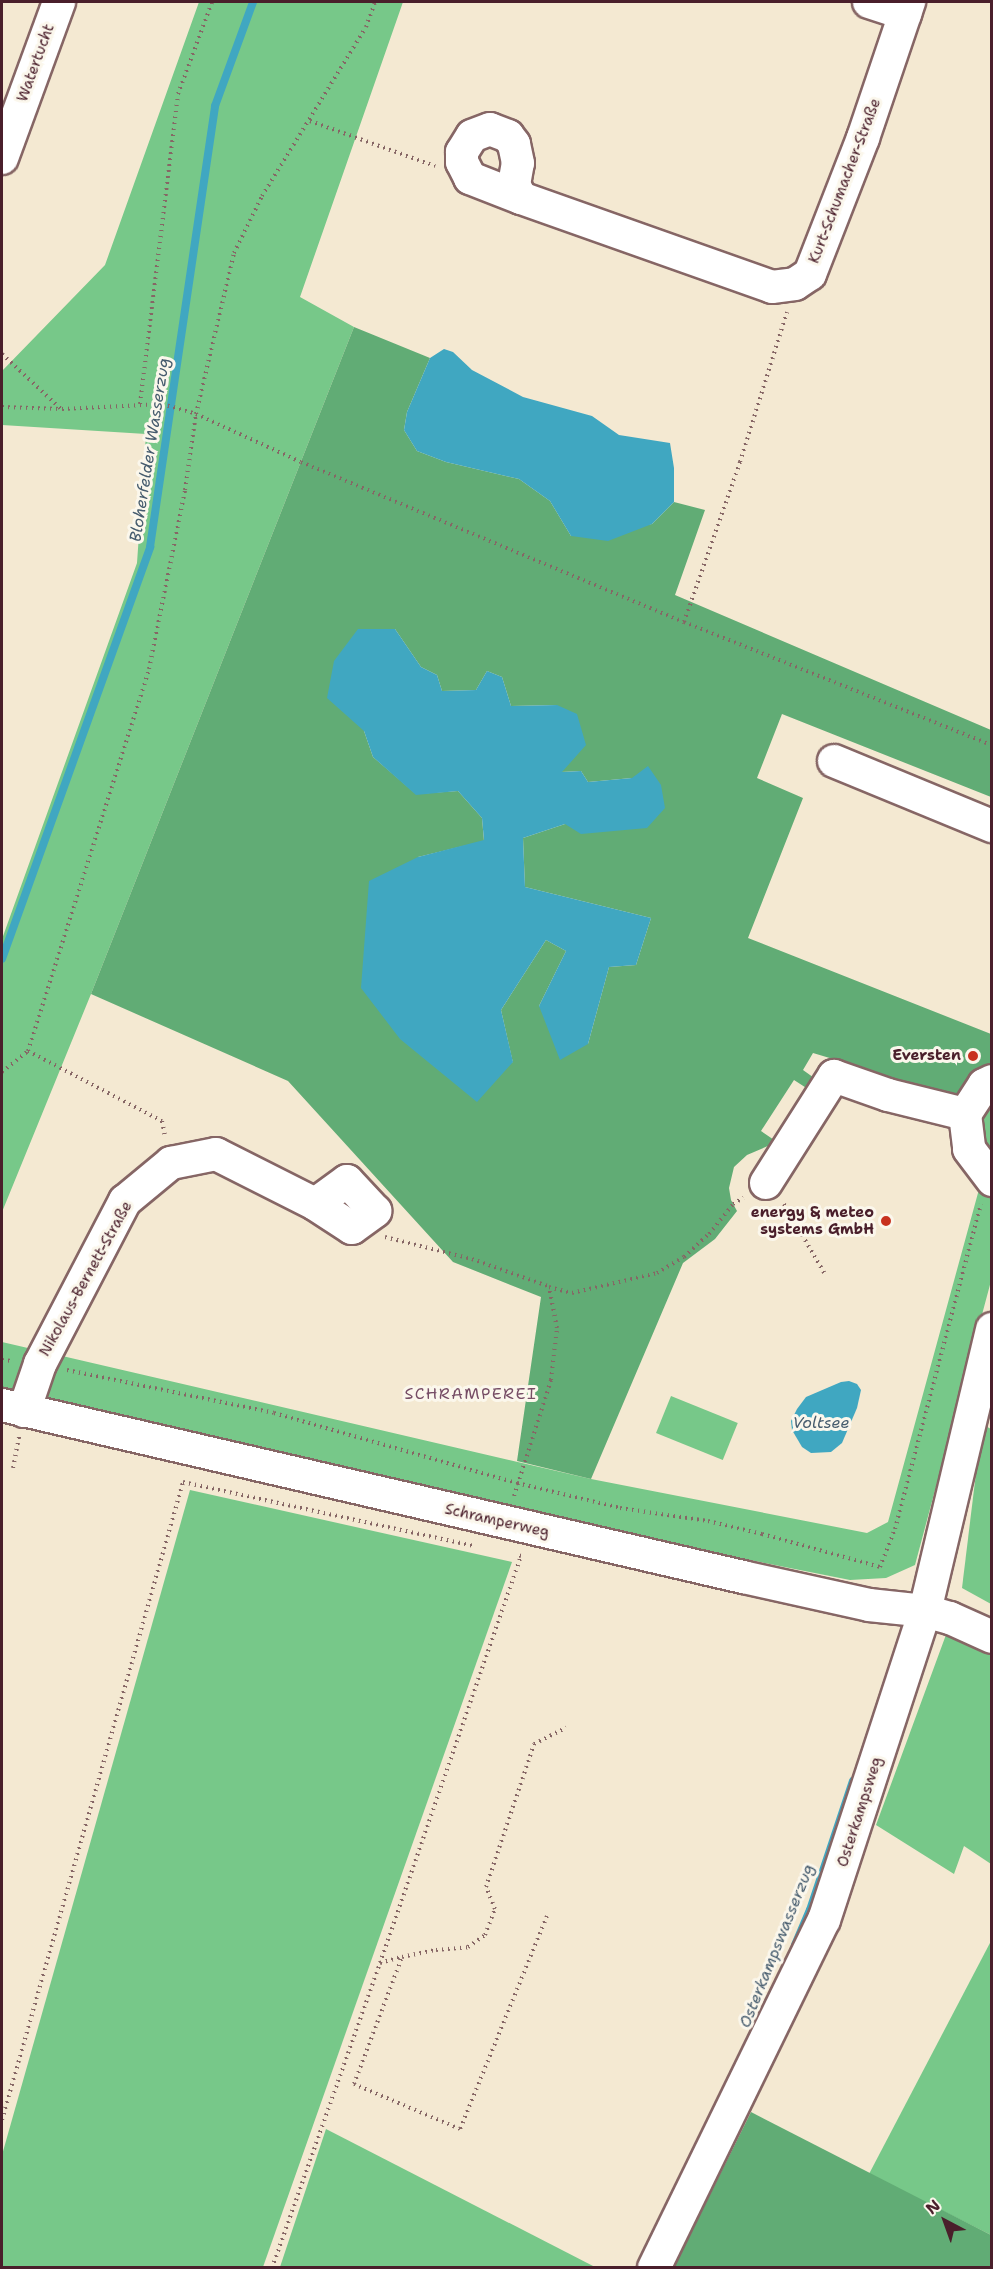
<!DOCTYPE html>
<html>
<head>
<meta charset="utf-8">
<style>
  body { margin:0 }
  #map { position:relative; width:993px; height:2269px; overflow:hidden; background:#f4e9d2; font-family:"Shantell Sans",sans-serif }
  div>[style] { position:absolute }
  .green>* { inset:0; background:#77c889; transform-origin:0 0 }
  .forest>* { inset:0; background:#61ac75 }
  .water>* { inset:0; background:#40a7c1 }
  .stream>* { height:8px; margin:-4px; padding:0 4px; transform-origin:4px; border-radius:4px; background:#40a7c1 }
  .path>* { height:4px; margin-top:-2px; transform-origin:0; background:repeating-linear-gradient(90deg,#866665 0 1.5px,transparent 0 6px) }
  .roads { filter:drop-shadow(2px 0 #866665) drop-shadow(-2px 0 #866665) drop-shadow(0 2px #866665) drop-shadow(0 -2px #866665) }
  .minor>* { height:32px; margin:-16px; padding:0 16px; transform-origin:16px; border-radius:16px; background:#fff }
  .dots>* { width:16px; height:16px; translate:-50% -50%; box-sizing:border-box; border:3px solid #fbf7ec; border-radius:50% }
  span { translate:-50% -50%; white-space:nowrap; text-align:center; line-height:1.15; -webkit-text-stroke:6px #fbf7ec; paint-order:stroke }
  .street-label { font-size:15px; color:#4a1f2b }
  .poi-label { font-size:15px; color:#4a1f2b; font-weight:700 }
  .right { translate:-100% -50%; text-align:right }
  .water-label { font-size:16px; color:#465c6e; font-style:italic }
  .neighbourhood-label { font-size:16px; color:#764d65; letter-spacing:1.5px }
  .frame { position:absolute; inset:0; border:3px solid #4a1f2b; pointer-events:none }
  .north { position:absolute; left:915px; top:2191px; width:60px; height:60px; -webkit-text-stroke:4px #fbf7ec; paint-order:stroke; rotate:319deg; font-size:16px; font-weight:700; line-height:24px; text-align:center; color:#4a1f2b }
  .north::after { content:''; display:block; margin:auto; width:21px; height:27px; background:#4a1f2b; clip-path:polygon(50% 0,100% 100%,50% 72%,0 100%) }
</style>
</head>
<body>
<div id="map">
  <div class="green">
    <div style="clip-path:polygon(199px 2px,403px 2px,300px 297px,354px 327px,91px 994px,2px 1212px,2px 939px,137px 563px,146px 434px,2px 425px,2px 371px,105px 265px)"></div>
    <div style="clip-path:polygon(991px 1095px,991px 1166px,978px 1147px,977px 1112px)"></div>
    <div style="clip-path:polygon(981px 1182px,991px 1188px,991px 1281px,915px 1565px,886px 1578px,850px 1580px,524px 1515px,2px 1387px,2px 1342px,591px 1479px,867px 1533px,888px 1522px)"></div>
    <div style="left:671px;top:1396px;width:72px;height:40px;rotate:22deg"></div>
    <div style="clip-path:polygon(982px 1424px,991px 1429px,991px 1604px,962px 1588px)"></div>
    <div style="clip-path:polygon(190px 1490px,512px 1562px,263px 2267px,2px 2267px,2px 2155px)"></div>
    <div style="clip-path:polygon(947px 1632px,991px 1650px,991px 1864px,964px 1846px,954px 1874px,876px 1825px)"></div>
    <div style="clip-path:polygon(991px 1941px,991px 2235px,869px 2174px)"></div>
    <div style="clip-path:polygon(326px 2129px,595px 2267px,280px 2267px)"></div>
  </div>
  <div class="forest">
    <div style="clip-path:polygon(evenodd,354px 327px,430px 358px,407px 412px,404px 430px,417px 451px,446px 462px,519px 479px,550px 501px,571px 536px,652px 524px,674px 502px,705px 510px,675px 595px,991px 730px,991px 797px,782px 714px,757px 778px,803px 798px,748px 938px,991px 1034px,991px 1071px,957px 1107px,889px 1086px,833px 1059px,813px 1053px,803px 1070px,817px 1080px,811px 1091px,794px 1080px,761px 1131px,777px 1142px,747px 1155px,734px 1167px,729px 1188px,731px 1200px,737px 1211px,715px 1239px,683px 1263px,591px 1479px,517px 1461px,541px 1297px,453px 1262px,288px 1081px,91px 994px,354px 327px,395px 629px,421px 667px,437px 675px,442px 691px,476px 690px,487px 671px,502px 677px,511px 706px,557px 705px,561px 772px,581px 771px,588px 782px,632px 778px,565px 824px,523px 838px,525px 887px,651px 918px,636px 965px,609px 967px,588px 1044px,539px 1006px,566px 951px,546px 940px,501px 1010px,513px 1063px,418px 857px,484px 841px,482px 818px,458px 791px,416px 794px,373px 757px,364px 731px,395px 629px)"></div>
    <div style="clip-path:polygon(751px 2112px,991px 2235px,991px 2267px,674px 2267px)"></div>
  </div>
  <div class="water">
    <div style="clip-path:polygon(444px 349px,453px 352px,472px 370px,523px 397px,592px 416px,619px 435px,670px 443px,674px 468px,674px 502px,652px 524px,608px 541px,571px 536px,550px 501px,519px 479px,446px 462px,417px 451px,404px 430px,407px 412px,430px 358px)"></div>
    <div style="clip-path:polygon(358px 629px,395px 629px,421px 667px,437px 675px,442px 691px,476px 690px,487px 671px,502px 677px,511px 706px,557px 705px,577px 714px,586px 745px,562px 772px,581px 771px,588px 782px,632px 778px,648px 766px,661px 785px,665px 808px,647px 828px,581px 834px,565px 824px,523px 838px,525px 887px,651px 918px,636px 965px,609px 967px,588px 1044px,560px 1060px,539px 1006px,566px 951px,546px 940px,501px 1010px,513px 1062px,477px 1102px,400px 1039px,361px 988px,369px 881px,418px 857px,484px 840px,482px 818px,458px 791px,416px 795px,373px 757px,364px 731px,327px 698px,334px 661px)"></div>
    <div style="clip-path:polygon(849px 1381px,857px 1384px,861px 1390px,857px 1408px,842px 1443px,831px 1452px,811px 1453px,802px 1447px,792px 1430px,791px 1421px,797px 1409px,806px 1397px,841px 1382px)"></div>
  </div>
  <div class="stream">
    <div style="left:2px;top:959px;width:438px;rotate:-70.2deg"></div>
    <div style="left:150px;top:547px;width:446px;rotate:-81.6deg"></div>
    <div style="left:215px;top:106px;width:111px;rotate:-69.9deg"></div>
    <div style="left:795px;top:1945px;width:38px;rotate:-67deg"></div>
    <div style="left:810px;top:1910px;width:136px;rotate:-71.6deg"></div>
  </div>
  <div class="path">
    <div style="left:310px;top:121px;width:133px;rotate:19.8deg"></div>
    <div style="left:2px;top:354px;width:81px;rotate:43deg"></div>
    <div style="left:140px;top:404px;width:312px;rotate:-83deg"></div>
    <div style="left:178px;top:94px;width:98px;rotate:-69.7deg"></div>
    <div style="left:2px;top:407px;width:60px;rotate:1.9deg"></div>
    <div style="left:62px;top:409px;width:100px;rotate:-2.9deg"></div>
    <div style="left:162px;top:404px;width:35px;rotate:16deg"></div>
    <div style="left:196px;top:414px;width:115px;rotate:24.6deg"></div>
    <div style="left:301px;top:462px;width:415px;rotate:22.7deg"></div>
    <div style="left:684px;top:622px;width:332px;rotate:21.8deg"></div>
    <div style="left:684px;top:622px;width:170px;rotate:-70.7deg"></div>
    <div style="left:740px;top:462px;width:157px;rotate:-72.6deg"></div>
    <div style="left:28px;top:1051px;width:151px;rotate:27.6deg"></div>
    <div style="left:162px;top:1121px;width:15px;rotate:79deg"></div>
    <div style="left:2px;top:1072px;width:33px;rotate:-39deg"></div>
    <div style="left:28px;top:1051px;width:401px;rotate:-72.4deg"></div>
    <div style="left:149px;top:669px;width:183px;rotate:-78.6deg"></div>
    <div style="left:185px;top:490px;width:77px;rotate:-81.8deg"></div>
    <div style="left:196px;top:414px;width:165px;rotate:-76.7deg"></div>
    <div style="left:234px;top:253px;width:64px;rotate:-63.8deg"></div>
    <div style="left:262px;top:196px;width:198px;rotate:-58.4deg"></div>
    <div style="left:366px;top:27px;width:27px;rotate:-70deg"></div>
    <div style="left:784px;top:1204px;width:83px;rotate:59.7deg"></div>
    <div style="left:385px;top:1237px;width:90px;rotate:14.2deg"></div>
    <div style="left:472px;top:1259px;width:83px;rotate:19.7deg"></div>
    <div style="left:2px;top:1360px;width:11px;rotate:5deg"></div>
    <div style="left:67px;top:1370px;width:211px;rotate:11.7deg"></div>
    <div style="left:274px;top:1413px;width:253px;rotate:16.1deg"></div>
    <div style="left:517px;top:1483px;width:106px;rotate:13.6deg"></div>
    <div style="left:620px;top:1508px;width:89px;rotate:8.4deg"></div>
    <div style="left:708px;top:1521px;width:56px;rotate:13.5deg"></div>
    <div style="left:762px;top:1534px;width:123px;rotate:15.6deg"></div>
    <div style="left:880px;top:1567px;width:41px;rotate:-68.5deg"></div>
    <div style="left:895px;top:1529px;width:336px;rotate:-75.2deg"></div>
    <div style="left:13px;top:1468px;width:32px;rotate:-79deg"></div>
    <div style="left:514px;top:1496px;width:122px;rotate:-72.3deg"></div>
    <div style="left:551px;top:1380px;width:52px;rotate:-83.4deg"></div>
    <div style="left:557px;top:1328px;width:42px;rotate:-101deg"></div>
    <div style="left:549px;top:1287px;width:24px;rotate:15deg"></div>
    <div style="left:572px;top:1293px;width:87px;rotate:-13.2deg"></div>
    <div style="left:657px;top:1273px;width:31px;rotate:-31deg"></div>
    <div style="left:684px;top:1257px;width:34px;rotate:-43deg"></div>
    <div style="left:709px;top:1234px;width:38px;rotate:-51deg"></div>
    <div style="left:733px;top:1204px;width:12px;rotate:-31deg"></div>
    <div style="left:547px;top:1916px;width:230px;rotate:112.2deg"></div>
    <div style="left:460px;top:2129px;width:115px;rotate:-157deg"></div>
    <div style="left:354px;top:2084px;width:136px;rotate:-69.3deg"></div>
    <div style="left:402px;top:1957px;width:35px;rotate:-12deg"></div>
    <div style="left:436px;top:1950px;width:32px;rotate:-5deg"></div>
    <div style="left:468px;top:1947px;width:21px;rotate:-35deg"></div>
    <div style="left:485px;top:1935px;width:28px;rotate:-69deg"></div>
    <div style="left:495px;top:1909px;width:24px;rotate:-112deg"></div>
    <div style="left:486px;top:1887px;width:151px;rotate:-71.4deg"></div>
    <div style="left:534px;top:1744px;width:36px;rotate:-27deg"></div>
    <div style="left:380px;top:1963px;width:431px;rotate:-70.9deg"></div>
    <div style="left:521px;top:1556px;width:4px;rotate:-166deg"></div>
    <div style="left:2px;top:2120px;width:663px;rotate:-74.16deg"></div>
    <div style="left:183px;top:1482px;width:298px;rotate:12.4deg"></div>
    <div style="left:272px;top:2268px;width:324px;rotate:-70.5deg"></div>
    <div style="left:380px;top:1963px;width:22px;rotate:-16deg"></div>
  </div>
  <div class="roads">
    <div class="minor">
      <div style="left:869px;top:2px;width:38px;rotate:18deg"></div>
      <div style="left:2px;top:158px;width:166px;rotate:-69.9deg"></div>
      <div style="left:521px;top:198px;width:15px;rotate:-118deg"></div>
      <div style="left:514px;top:185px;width:22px;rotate:-80deg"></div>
      <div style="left:518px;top:163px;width:19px;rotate:-102deg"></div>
      <div style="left:514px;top:144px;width:10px;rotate:-127deg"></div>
      <div style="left:508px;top:136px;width:19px;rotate:-159deg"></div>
      <div style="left:490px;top:129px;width:19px;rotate:159deg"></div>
      <div style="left:472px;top:136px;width:19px;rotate:122deg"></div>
      <div style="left:462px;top:152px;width:10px;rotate:90deg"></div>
      <div style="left:462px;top:162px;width:18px;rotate:63deg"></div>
      <div style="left:470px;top:178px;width:55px;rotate:21.4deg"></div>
      <div style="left:521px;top:198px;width:266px;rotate:19.5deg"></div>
      <div style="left:772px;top:287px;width:23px;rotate:-7deg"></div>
      <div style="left:795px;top:284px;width:18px;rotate:-34deg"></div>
      <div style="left:810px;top:274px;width:146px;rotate:-68.7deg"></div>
      <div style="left:863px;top:138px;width:144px;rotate:-71.3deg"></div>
      <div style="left:834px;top:761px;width:171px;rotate:22.4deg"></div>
      <div style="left:992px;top:1081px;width:9px;rotate:153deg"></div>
      <div style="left:984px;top:1085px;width:35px;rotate:123deg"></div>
      <div style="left:965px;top:1114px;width:35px;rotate:83deg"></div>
      <div style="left:969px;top:1149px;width:39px;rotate:53deg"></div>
      <div style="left:766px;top:1183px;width:127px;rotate:-57.6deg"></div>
      <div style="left:834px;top:1076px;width:57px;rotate:19.4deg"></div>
      <div style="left:888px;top:1095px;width:79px;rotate:13.9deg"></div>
      <div style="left:2px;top:1405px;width:761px;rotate:13.07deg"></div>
      <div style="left:743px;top:1577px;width:129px;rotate:12.5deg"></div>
      <div style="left:869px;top:1605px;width:56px;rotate:6.1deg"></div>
      <div style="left:925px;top:1611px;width:26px;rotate:16deg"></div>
      <div style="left:950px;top:1618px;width:46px;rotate:24.3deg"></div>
      <div style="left:24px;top:1411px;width:50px;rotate:-71.2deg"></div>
      <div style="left:40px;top:1364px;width:184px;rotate:-62.5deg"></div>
      <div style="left:125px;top:1201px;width:60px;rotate:-39.6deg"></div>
      <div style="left:171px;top:1163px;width:46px;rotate:-11.3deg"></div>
      <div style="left:216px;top:1154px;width:111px;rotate:26.8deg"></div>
      <div style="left:315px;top:1204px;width:44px;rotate:33deg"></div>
      <div style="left:352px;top:1228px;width:29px;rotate:-36deg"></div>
      <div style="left:375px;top:1211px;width:41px;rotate:-133deg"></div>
      <div style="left:347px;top:1181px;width:39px;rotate:144deg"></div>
      <div style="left:654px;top:2268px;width:387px;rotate:-64deg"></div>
      <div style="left:824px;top:1920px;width:325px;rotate:-71.9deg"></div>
      <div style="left:925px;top:1611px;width:290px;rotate:-76.6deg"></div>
    </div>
  </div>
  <div class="dots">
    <div style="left:973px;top:1056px;background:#c8321e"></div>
    <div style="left:886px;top:1221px;background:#c8321e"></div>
  </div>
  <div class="street-label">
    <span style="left:36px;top:63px;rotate:-70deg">Watertucht</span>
    <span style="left:845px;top:181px;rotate:-69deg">Kurt-Schumacher-Straße</span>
    <span style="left:86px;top:1279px;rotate:-61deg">Nikolaus-Bernett-Straße</span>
    <span style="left:497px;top:1521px;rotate:13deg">Schramperweg</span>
    <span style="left:860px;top:1812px;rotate:-72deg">Osterkampsweg</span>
  </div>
  <div class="poi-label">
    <span class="right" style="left:961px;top:1056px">Eversten</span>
    <span class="right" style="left:874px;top:1221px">energy &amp; meteo<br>systems GmbH</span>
  </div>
  <div class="water-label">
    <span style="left:150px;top:450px;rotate:-81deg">Bloherfelder Wasserzug</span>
    <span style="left:821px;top:1423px">Voltsee</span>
    <span style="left:777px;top:1946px;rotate:-68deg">Osterkampswasserzug</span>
  </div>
  <div class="neighbourhood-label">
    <span style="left:471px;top:1394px">SCHRAMPEREI</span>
  </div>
  <div class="frame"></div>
  <div class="north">N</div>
</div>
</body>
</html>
